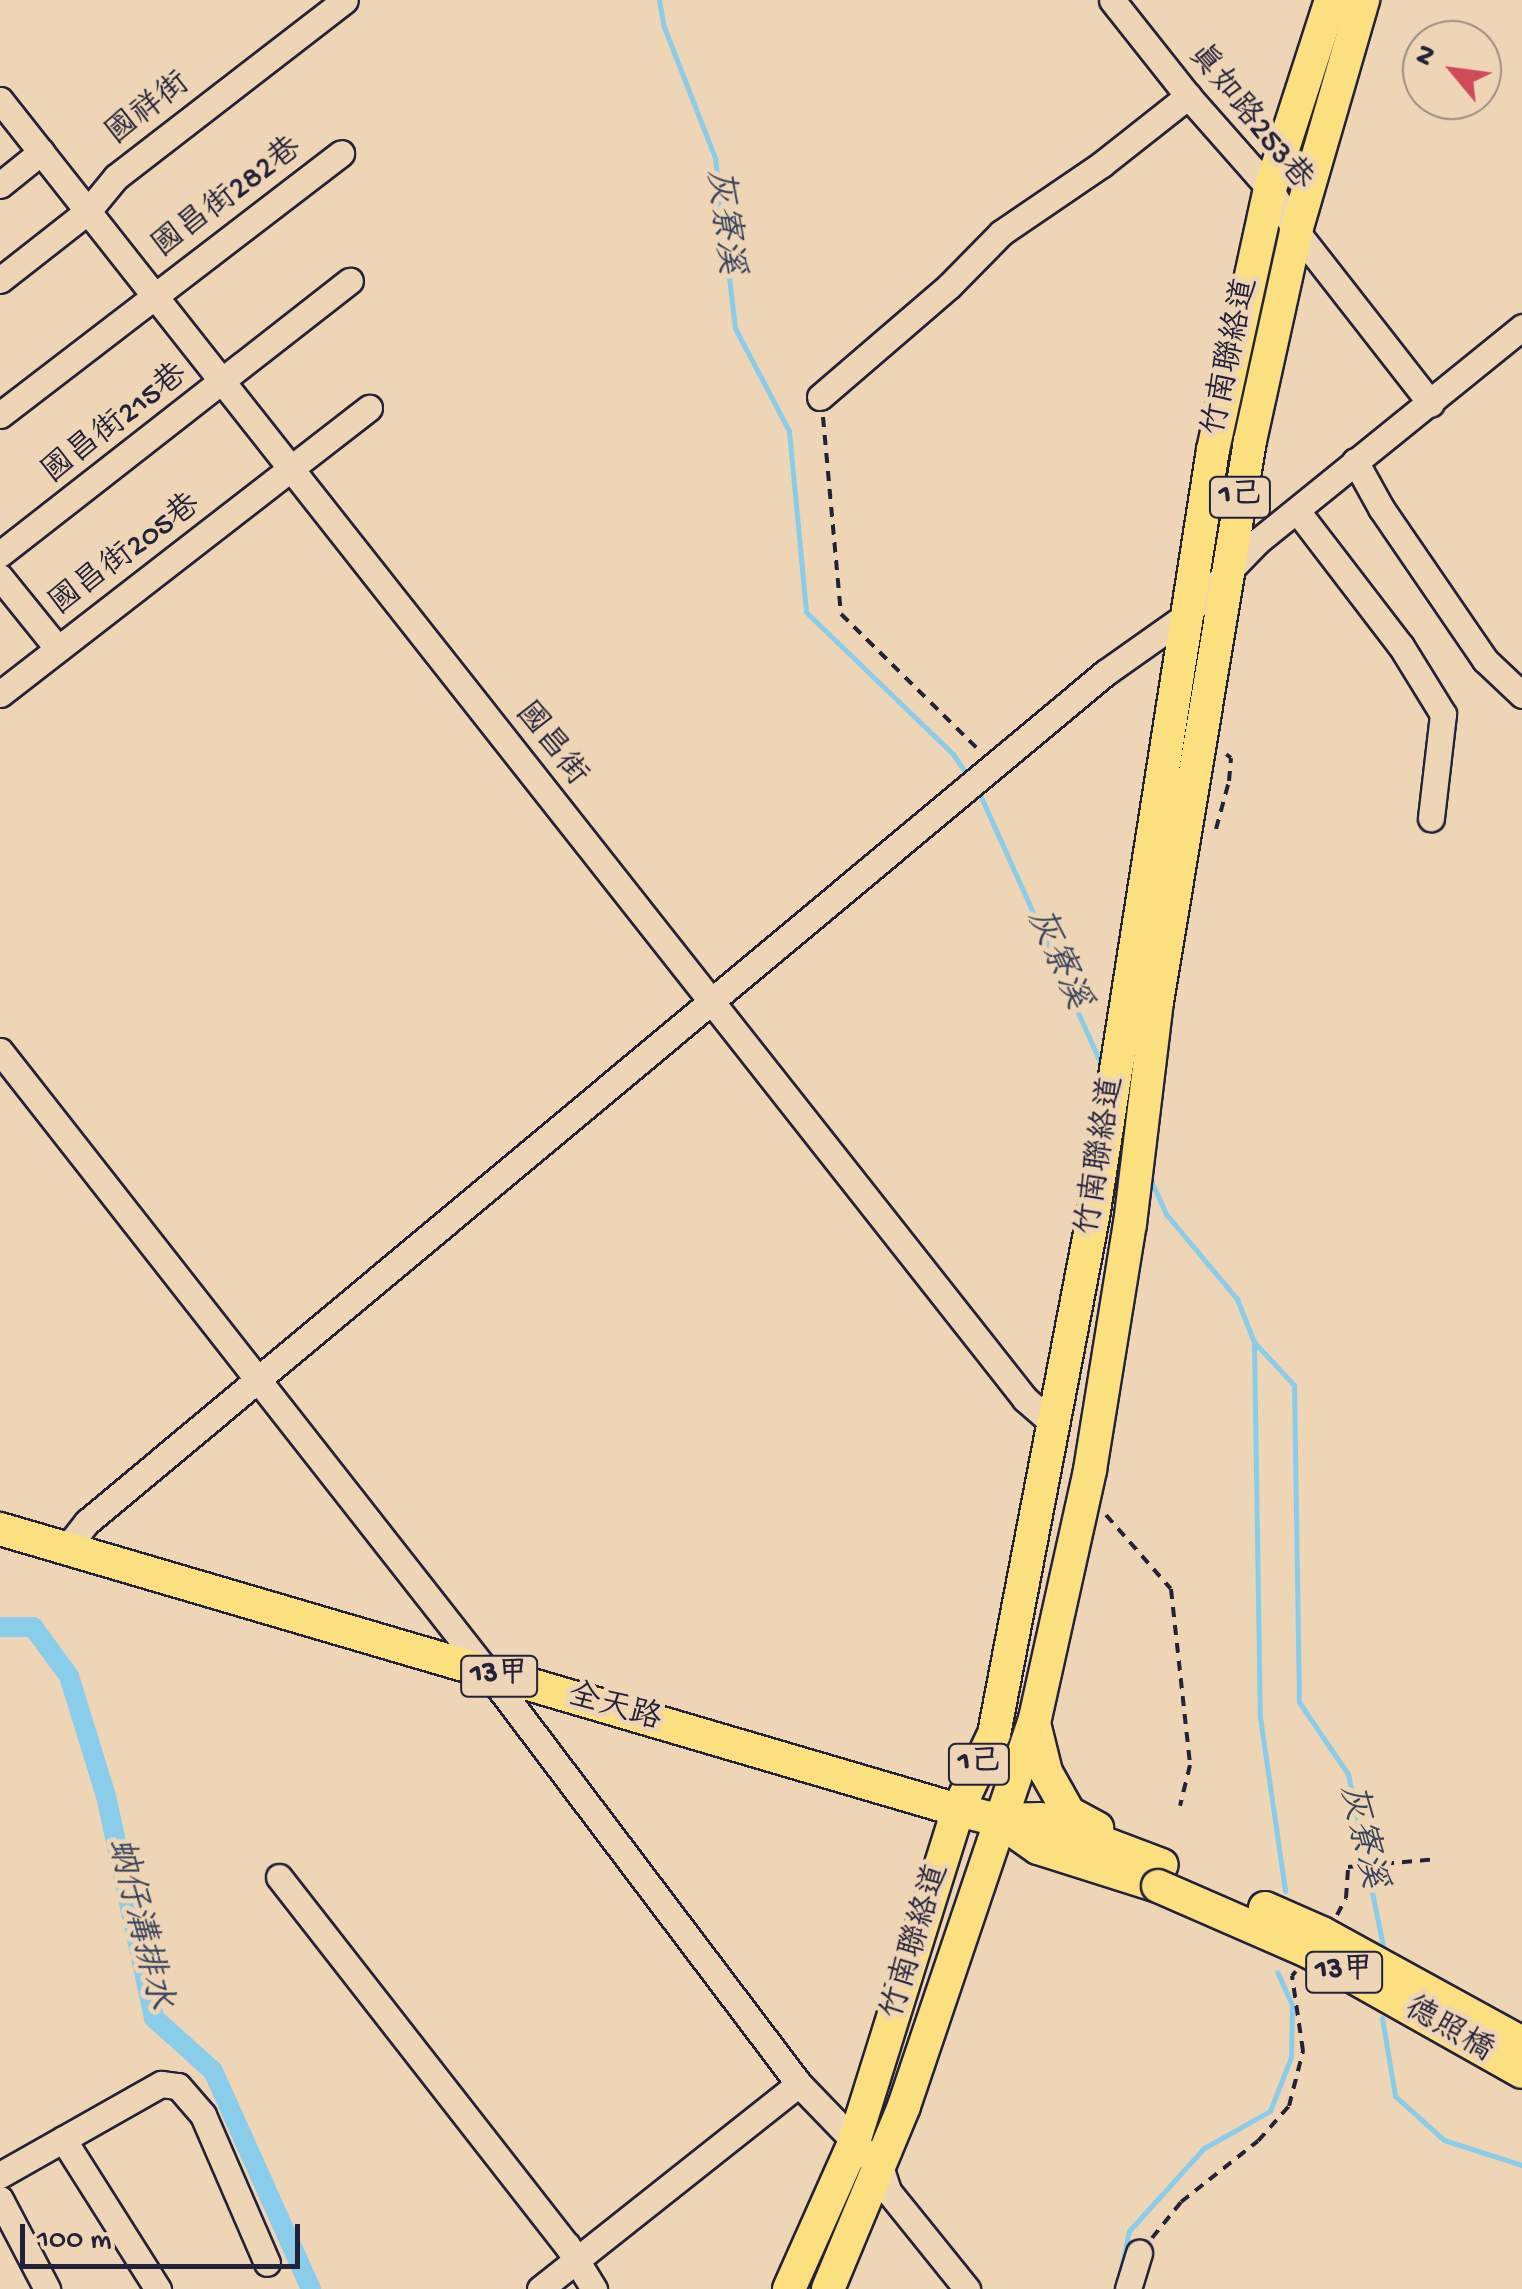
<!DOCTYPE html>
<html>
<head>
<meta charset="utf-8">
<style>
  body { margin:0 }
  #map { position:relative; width:1522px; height:2289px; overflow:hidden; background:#eed5b5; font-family:"Gochi Hand","LXGW WenKai TC",sans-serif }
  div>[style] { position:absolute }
  .stream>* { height:5px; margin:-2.5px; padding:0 2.5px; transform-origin:2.5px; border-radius:2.5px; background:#8acdeb }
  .canal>* { height:20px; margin:-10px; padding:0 10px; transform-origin:10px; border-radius:10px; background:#8acdeb }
  .path>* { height:4px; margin-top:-2px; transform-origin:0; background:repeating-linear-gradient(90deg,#22223b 0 10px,transparent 0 18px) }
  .roads { filter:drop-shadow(2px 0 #22223b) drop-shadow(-2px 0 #22223b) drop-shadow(0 2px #22223b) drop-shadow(0 -2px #22223b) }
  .minor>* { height:25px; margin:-12.5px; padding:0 12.5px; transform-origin:12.5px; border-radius:12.5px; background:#eed5b5 }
  .major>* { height:32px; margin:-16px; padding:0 16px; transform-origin:16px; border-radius:16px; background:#fce080 }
  .bridges { filter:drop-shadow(2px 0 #22223b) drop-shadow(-2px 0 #22223b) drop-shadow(0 2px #22223b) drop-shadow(0 -2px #22223b) }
  .major-bridge>* { height:32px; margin:-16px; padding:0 16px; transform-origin:16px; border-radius:16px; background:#fce080 }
  span { translate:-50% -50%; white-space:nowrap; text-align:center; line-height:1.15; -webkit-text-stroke:10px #eed5b5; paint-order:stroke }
  .shield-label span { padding:2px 8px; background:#eed5b5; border:2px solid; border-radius:8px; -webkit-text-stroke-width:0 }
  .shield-label { font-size:30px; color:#22223b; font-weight:700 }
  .street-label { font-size:32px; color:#22223b }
  .water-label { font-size:35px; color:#37445e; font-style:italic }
  .north { position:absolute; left:1402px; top:20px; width:100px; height:100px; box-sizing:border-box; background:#eed5b5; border:2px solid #9c8d84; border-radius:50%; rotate:299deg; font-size:28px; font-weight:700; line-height:40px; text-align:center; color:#22223b }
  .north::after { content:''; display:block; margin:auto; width:35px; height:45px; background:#d1495b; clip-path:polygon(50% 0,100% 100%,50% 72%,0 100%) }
  .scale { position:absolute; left:20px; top:2224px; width:280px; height:45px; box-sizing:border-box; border:5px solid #22223b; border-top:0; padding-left:12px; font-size:30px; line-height:35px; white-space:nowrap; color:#22223b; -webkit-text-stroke:8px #eed5b5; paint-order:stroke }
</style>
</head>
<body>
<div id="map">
  <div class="stream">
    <div style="left:659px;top:0;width:27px;rotate:80deg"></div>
    <div style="left:664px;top:27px;width:141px;rotate:68.7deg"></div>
    <div style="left:715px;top:158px;width:171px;rotate:83.3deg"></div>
    <div style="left:735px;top:328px;width:116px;rotate:62.3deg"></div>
    <div style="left:789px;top:431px;width:182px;rotate:84.6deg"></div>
    <div style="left:806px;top:612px;width:204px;rotate:44deg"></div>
    <div style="left:953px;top:754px;width:25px;rotate:56deg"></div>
    <div style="left:977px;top:788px;width:308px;rotate:65.8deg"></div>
    <div style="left:1149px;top:1176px;width:42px;rotate:65.9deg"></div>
    <div style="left:1166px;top:1214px;width:111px;rotate:50.1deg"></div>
    <div style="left:1237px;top:1299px;width:46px;rotate:68.4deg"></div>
    <div style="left:1254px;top:1342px;width:59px;rotate:47.1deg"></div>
    <div style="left:1294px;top:1385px;width:317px;rotate:89.1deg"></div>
    <div style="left:1299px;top:1702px;width:87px;rotate:55.8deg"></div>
    <div style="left:1348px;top:1774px;width:176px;rotate:78.5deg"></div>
    <div style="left:1254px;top:1345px;width:372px;rotate:89.1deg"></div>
    <div style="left:1260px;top:1717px;width:176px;rotate:81.8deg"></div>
    <div style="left:1382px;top:2018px;width:79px;rotate:80.5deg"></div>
    <div style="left:1395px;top:2096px;width:66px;rotate:41.9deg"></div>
    <div style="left:1444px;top:2140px;width:82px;rotate:17.8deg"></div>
    <div style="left:1119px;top:2278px;width:48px;rotate:-78deg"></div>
    <div style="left:1129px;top:2231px;width:112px;rotate:-47.9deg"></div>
    <div style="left:1204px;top:2148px;width:76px;rotate:-29.3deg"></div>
    <div style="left:1270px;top:2111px;width:58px;rotate:-68.7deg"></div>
    <div style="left:1291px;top:2057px;width:52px;rotate:-88.9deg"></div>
    <div style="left:1292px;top:2005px;width:36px;rotate:-114deg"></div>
  </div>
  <div class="canal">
    <div style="left:0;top:1627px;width:33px"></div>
    <div style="left:33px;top:1627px;width:61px;rotate:53.7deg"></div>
    <div style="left:69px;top:1676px;width:126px;rotate:72.9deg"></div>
    <div style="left:106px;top:1796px;width:227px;rotate:77.8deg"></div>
    <div style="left:154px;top:2018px;width:79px;rotate:41.9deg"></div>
    <div style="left:213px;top:2071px;width:239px;rotate:65.8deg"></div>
  </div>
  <div class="path">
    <div style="left:823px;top:417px;width:198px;rotate:84.8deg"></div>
    <div style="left:841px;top:614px;width:192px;rotate:44.6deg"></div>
    <div style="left:1216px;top:829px;width:50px;rotate:-74.8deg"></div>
    <div style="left:1229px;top:781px;width:23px;rotate:-85deg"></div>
    <div style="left:1231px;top:758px;width:6px;rotate:-141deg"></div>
    <div style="left:1106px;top:1515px;width:98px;rotate:48.7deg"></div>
    <div style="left:1171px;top:1589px;width:177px;rotate:83.8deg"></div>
    <div style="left:1190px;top:1765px;width:42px;rotate:103.7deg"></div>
    <div style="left:1337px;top:1915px;width:19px;rotate:-62deg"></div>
    <div style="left:1346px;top:1898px;width:31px;rotate:-86deg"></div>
    <div style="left:1348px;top:1867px;width:90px;rotate:-5.1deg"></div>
    <div style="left:1152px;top:2238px;width:46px;rotate:-51.1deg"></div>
    <div style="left:1181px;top:2202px;width:98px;rotate:-38.4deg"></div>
    <div style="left:1258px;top:2141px;width:47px;rotate:-48.5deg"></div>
    <div style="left:1289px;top:2106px;width:57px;rotate:-75.7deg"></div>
    <div style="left:1303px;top:2051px;width:76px;rotate:-98.3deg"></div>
    <div style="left:1292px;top:1976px;width:6px;rotate:-51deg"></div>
  </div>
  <div class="roads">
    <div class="minor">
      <div style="left:1112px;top:0;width:122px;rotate:51.6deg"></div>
      <div style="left:1188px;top:96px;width:124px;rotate:48.6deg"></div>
      <div style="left:1270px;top:189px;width:49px;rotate:58.2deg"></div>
      <div style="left:1296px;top:231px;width:219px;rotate:52deg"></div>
      <div style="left:0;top:100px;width:1655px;rotate:51.72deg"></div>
      <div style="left:1025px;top:1399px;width:40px;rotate:41deg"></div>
      <div style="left:0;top:185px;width:53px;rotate:-38.8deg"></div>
      <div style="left:0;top:280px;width:112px;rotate:-38.1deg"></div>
      <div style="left:88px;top:211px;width:44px;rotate:-50.5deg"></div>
      <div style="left:116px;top:177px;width:289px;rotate:-37.7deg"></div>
      <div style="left:820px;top:397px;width:170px;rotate:-40.7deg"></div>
      <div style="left:949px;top:286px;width:74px;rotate:-45.5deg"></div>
      <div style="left:1001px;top:233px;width:122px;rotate:-34.3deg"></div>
      <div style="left:1102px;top:164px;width:110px;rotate:-38.3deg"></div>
      <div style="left:0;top:415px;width:430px;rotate:-37.5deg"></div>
      <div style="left:1355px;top:461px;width:54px;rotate:61deg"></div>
      <div style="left:1381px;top:508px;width:184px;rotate:55.6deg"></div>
      <div style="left:1485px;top:660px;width:51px;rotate:43.4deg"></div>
      <div style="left:1298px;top:512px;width:169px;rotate:52.5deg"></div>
      <div style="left:1401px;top:646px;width:80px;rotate:58.3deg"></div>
      <div style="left:1443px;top:714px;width:105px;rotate:96.6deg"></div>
      <div style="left:0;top:554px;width:444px;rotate:-38deg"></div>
      <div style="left:0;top:577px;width:92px;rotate:51.1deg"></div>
      <div style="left:0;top:694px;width:467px;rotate:-37.8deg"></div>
      <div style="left:0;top:1051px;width:791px;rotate:51.88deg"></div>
      <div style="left:488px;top:1673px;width:515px;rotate:52.89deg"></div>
      <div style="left:799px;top:2084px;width:118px;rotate:46deg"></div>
      <div style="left:881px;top:2169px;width:23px;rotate:72deg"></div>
      <div style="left:888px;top:2191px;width:126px;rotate:51.1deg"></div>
      <div style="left:65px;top:1550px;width:36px;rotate:-52deg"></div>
      <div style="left:87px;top:1522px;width:1326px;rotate:-39.83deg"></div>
      <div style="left:1105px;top:673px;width:97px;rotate:-35.3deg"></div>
      <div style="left:1184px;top:617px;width:106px;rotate:-45.8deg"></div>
      <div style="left:1258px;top:541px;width:340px;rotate:-39deg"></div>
      <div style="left:279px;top:1877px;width:467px;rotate:52deg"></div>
      <div style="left:567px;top:2245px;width:52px;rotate:58.5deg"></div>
      <div style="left:63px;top:2139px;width:178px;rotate:57.7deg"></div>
      <div style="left:0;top:2175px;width:185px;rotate:-29.5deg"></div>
      <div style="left:161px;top:2084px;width:17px;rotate:7deg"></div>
      <div style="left:178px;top:2086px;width:38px;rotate:49deg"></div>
      <div style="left:203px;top:2115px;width:161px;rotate:66.6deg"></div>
      <div style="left:0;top:2199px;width:102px;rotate:62.4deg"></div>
      <div style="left:540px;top:2289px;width:330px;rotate:-38.4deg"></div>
      <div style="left:1128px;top:2289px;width:38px;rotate:-73deg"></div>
    </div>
    <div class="major">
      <div style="left:0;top:1529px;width:998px;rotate:16.35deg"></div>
      <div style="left:958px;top:1810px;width:41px;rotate:14deg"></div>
      <div style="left:998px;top:1820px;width:42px;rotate:-1.4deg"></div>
      <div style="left:1040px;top:1819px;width:130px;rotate:20.7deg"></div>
      <div style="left:1034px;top:1723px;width:50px;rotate:76.2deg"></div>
      <div style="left:1046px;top:1772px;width:47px;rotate:60.7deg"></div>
      <div style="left:1069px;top:1813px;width:32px;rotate:28deg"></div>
      <div style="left:998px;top:1820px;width:49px;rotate:35deg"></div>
      <div style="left:1038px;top:1848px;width:126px;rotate:17.6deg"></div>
      <div style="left:789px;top:2289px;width:158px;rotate:-66deg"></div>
      <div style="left:853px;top:2145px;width:351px;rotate:-72.6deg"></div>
      <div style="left:958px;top:1810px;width:84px;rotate:-64.7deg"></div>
      <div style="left:994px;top:1734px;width:526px;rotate:-79.16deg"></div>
      <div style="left:1093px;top:1217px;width:776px;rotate:-81.11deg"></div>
      <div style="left:1213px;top:450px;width:267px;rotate:-77.7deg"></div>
      <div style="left:1270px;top:189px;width:199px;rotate:-72.1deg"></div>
      <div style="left:828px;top:2289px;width:198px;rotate:-67.4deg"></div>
      <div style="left:904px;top:2106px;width:404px;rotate:-71.3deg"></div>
      <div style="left:1034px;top:1723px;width:259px;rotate:-77.5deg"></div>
      <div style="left:1090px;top:1470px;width:249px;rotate:-80.8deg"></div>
      <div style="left:1130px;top:1224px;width:224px;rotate:-83.1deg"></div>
      <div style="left:1157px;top:1002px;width:569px;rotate:-80.59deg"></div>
      <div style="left:1250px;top:441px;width:215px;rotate:-77.6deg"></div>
      <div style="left:1296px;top:231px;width:241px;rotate:-73.8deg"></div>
    </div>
  </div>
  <div class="bridges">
    <div class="major-bridge">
      <div style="left:1158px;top:1886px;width:165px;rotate:23.6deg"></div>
      <div style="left:1309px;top:1952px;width:244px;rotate:29.4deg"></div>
      <div style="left:1265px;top:1908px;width:62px;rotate:23.7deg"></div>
      <div style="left:1322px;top:1933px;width:228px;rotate:28.8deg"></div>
    </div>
  </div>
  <div class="shield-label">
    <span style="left:1240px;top:497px">1己</span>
    <span style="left:499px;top:1676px">13甲</span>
    <span style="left:979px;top:1764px">1己</span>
    <span style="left:1344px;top:1972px">13甲</span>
  </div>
  <div class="street-label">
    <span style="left:149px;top:110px;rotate:-38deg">國祥街</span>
    <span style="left:1249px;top:118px;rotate:51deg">真如路253巷</span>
    <span style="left:228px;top:199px;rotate:-37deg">國昌街282巷</span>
    <span style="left:1232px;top:357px;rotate:-78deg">竹南聯絡道</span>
    <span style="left:116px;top:425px;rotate:-38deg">國昌街215巷</span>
    <span style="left:126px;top:556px;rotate:-37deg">國昌街205巷</span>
    <span style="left:550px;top:745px;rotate:52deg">國昌街</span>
    <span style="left:1102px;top:1156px;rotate:-81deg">竹南聯絡道</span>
    <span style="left:614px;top:1709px;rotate:16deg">全天路</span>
    <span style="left:917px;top:1942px;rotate:-73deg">竹南聯絡道</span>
    <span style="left:1448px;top:2031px;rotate:30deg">德照橋</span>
  </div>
  <div class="water-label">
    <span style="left:722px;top:222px;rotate:83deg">灰寮溪</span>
    <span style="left:1056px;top:960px;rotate:66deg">灰寮溪</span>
    <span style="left:1360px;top:1837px;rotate:77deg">灰寮溪</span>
    <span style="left:137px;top:1924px;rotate:76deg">蚋仔溝排水</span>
  </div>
  <div class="north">N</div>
  <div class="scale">100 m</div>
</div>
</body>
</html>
